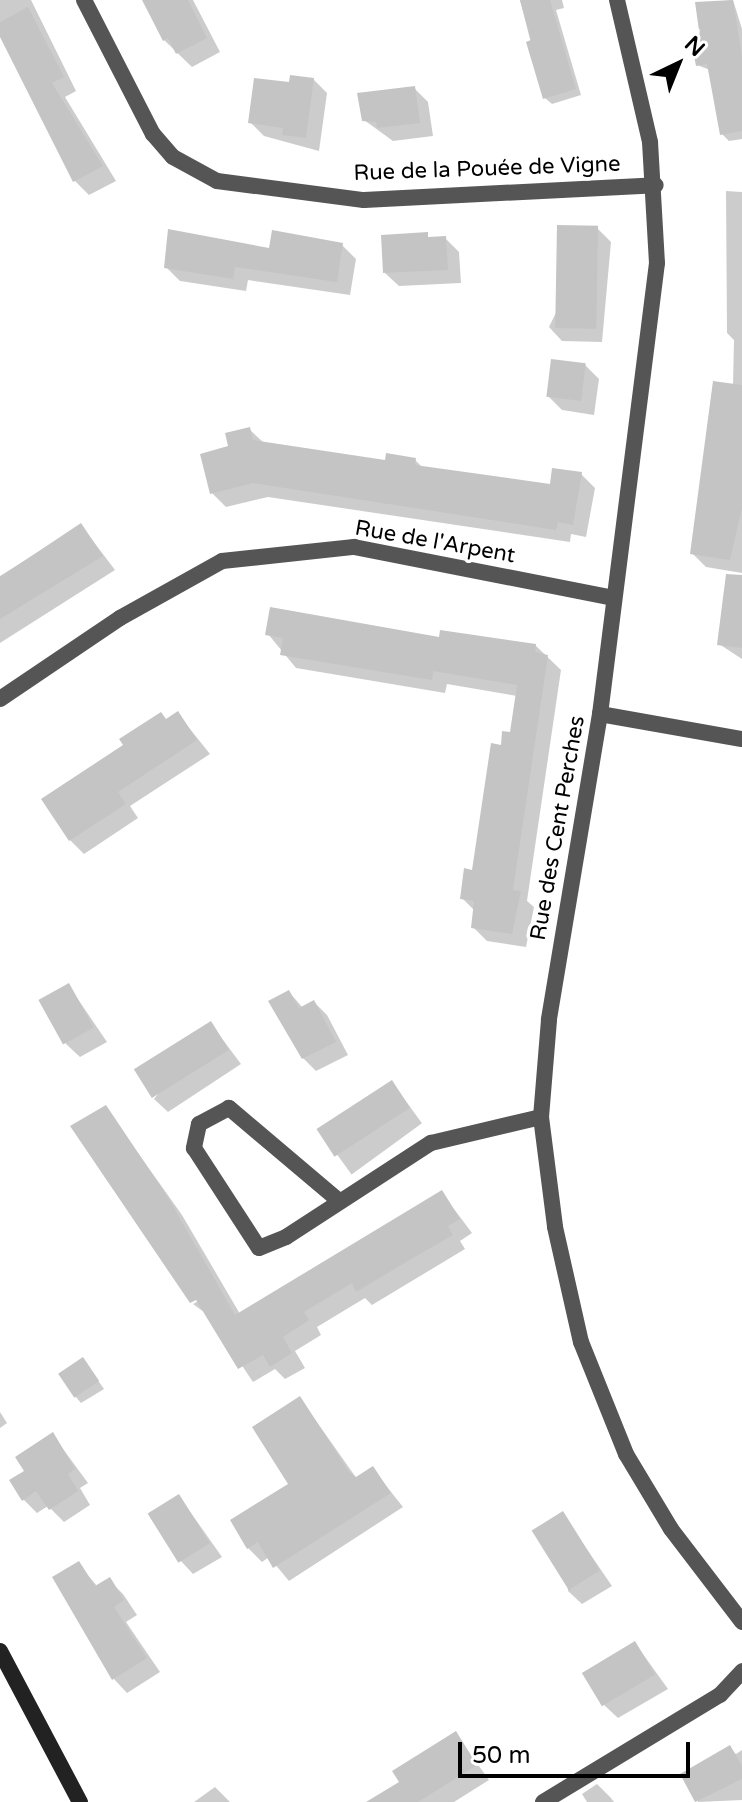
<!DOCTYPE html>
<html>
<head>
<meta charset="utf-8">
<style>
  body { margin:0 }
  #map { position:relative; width:742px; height:1802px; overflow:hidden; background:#fff; font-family:"Varela Round",sans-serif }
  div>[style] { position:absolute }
  .shadow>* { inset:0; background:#0003; transform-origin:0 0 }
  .building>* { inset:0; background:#c4c4c4; transform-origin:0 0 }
  .street>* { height:16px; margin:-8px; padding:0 8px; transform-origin:8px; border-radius:8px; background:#555 }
  .secondary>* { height:16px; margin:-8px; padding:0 8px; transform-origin:8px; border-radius:8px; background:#222 }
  span { translate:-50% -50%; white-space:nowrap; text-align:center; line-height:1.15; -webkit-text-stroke:7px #fff; paint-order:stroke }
  .street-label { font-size:22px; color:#000 }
  .north { position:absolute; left:638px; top:24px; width:80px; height:80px; -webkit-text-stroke:6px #fff; paint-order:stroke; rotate:43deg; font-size:22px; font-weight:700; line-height:32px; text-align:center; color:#000 }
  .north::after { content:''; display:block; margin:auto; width:28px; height:36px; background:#000; clip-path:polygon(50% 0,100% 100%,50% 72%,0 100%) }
  .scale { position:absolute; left:458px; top:1742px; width:232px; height:36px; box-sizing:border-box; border:4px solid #000; border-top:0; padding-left:10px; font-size:24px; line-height:28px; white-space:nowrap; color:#000; -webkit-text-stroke:6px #fff; paint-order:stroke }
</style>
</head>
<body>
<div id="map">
  <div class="shadow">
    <div style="clip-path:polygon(0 0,31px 0,76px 91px,65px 97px,116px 181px,89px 195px,75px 181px,0 32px)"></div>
    <div style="clip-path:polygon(144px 0,193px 0,220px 52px,192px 67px,164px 40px)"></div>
    <div style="clip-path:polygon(520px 0,562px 0,564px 8px,556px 10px,581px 95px,552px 104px,545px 98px)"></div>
    <div style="clip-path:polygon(733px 0,742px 29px,742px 139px,729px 141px,722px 134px,710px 70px,697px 65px,703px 40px,697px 4px)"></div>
    <div style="clip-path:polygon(313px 79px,327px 93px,319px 151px,264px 136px,250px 122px,291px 84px)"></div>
    <div style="clip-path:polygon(414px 88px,428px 102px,433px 136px,393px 141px,364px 120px)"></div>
    <div style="clip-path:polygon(726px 191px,742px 192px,742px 573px,706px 567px,692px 553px,733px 385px,734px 340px,727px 333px)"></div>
    <div style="clip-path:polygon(597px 228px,611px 242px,602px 342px,562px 341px,549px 327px)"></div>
    <div style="clip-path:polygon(445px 238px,459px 252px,461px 283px,399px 286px,385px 273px)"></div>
    <div style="clip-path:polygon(342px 245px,356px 259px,350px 295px,248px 280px,246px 291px,180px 281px,166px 267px)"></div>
    <div style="clip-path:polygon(585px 365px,599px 379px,594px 415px,562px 410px,548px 396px)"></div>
    <div style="clip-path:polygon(249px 429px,264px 443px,387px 462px,415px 460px,423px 468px,552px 487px,581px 474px,595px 488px,586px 537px,571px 534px,570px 542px,268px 497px,226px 507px,212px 493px,231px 448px)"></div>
    <div style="clip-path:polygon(81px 525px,115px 570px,0 643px,0 576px)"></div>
    <div style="clip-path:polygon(742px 600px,742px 659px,719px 644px)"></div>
    <div style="clip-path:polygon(268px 634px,535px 645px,561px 670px,527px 901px,534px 907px,526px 947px,487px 941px,473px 927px,475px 911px,462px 898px,474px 872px,502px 747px,512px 734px,517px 696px,447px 684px,445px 693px,296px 668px)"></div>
    <div style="clip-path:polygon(178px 714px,210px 754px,130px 806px,138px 818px,84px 854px,70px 840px)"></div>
    <div style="clip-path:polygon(69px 986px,107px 1042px,80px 1057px,66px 1044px)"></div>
    <div style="clip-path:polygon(289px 992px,303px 1008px,314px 1002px,327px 1015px,348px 1055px,316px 1071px,303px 1058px)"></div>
    <div style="clip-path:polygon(211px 1024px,241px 1064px,168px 1112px,154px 1099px)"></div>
    <div style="left:392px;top:1082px;width:51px;height:87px;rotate:54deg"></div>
    <div style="clip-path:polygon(106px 1108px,182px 1215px,240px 1314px,442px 1193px,472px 1233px,460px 1241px,465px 1249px,372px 1305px,365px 1298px,317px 1327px,321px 1335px,295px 1351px,305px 1368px,285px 1379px,275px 1369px,253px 1382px,208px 1315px,193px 1304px,206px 1297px)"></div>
    <div style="clip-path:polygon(83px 1359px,104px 1389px,81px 1403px,75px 1396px)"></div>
    <div style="clip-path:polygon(300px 1398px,357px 1479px,372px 1468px,403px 1507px,289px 1581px,269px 1557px,262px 1562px,248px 1548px,291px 1484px)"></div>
    <div style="clip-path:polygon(0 1412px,7px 1423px,0 1428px)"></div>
    <div style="clip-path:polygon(52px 1434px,88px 1483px,80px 1488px,90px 1505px,64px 1522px,48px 1506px,37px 1513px,23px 1499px,27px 1471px)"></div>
    <div style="clip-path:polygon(179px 1496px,222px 1557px,193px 1574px,180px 1560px)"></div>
    <div style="clip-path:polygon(562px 1513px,612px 1586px,582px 1604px,568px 1591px)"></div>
    <div style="clip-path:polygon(78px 1564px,98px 1587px,109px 1580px,123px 1594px,137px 1615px,126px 1622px,160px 1672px,127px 1693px,114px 1679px,55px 1578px)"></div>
    <div style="clip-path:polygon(635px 1643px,668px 1689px,618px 1718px,604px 1705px)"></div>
    <div style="clip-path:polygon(456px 1734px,489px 1780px,454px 1802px,370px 1802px,402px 1783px)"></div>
    <div style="clip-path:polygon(729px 1748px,736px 1754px,742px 1750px,742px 1800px,698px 1802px,682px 1775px)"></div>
    <div style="clip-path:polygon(597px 1784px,611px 1798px,614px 1802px,587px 1802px,582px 1794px)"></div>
    <div style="clip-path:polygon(215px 1787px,230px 1802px,194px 1802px)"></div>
  </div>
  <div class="building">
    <div style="clip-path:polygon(142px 0,188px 0,207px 38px,176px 54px,168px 38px,163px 41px)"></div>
    <div style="clip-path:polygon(520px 0,550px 0,576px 89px,543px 99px,526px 42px,531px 40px)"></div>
    <div style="clip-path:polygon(733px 0,742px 56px,742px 131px,720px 135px,707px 64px,696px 66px,691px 40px,700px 38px,695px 2px)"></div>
    <div style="clip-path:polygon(28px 7px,64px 77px,52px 83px,103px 166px,73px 182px,0 37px,0 22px)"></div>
    <div style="clip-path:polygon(290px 75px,314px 78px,306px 138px,282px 135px,283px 128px,248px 123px,254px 78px,289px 82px)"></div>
    <div style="clip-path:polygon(415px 86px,420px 123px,377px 128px,376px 122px,362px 121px,357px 93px)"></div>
    <div style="left:557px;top:225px;width:41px;height:103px;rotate:1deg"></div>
    <div style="clip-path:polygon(168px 229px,269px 248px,272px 230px,343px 243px,337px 282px,235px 267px,233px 279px,164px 268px)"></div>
    <div style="clip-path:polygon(428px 232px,428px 237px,446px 236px,448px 270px,383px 273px,381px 235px)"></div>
    <div style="left:551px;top:359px;width:35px;height:38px;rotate:7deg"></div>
    <div style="clip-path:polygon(713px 381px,742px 385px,742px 508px,730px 560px,690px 554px)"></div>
    <div style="clip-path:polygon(250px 427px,253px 440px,385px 460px,386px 453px,416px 458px,415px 465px,550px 484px,552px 468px,582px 472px,573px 525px,558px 522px,556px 530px,253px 483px,210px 494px,200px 454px,228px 446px,225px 433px)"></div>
    <div style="clip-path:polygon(81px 523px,103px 556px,0 619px,0 577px)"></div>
    <div style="clip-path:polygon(726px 574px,742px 575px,742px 648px,717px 645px)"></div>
    <div style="clip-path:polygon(270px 607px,439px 637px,440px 630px,536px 644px,535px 652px,548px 655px,513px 890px,521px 891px,512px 934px,471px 928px,474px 901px,460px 899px,464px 868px,472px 870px,491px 743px,501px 745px,502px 731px,510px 732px,517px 685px,433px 671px,432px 680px,280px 655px,283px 638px,265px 635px)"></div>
    <div style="clip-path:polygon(178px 711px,197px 740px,118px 792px,126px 804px,69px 841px,41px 799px,123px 745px,119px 739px,161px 712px,166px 719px)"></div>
    <div style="left:69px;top:983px;width:51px;height:35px;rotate:61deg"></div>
    <div style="clip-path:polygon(289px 990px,299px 1008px,314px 1000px,336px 1042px,302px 1059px,268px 1001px)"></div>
    <div style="left:211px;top:1021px;width:34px;height:91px;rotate:58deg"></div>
    <div style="left:392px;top:1080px;width:33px;height:90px;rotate:57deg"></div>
    <div style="clip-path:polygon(106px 1105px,169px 1199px,235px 1315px,442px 1190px,460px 1219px,448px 1226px,453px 1235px,413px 1258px,356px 1292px,352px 1283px,304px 1312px,309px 1320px,283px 1337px,292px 1353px,270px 1367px,263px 1355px,238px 1369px,196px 1300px,190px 1303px,70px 1126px)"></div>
    <div style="left:83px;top:1357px;width:29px;height:30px;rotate:56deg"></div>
    <div style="clip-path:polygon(300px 1396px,349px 1472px,356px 1477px,373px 1466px,391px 1493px,273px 1568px,258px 1542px,247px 1549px,230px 1520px,288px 1484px,252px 1427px)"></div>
    <div style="clip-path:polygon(53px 1432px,75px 1469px,68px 1474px,78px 1491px,49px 1510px,36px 1491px,22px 1501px,9px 1480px,24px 1471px,15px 1457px)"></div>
    <div style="left:179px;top:1494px;width:58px;height:37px;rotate:58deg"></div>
    <div style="left:563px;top:1511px;width:70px;height:37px;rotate:58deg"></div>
    <div style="clip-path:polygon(79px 1561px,95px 1586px,110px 1577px,124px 1600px,114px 1607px,147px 1658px,112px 1680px,52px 1577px)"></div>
    <div style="left:635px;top:1641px;width:39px;height:62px;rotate:59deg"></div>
    <div style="clip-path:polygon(456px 1731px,477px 1765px,418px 1802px,366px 1802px,399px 1782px,392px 1771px)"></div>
    <div style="clip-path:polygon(730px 1745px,742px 1766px,742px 1779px,695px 1802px,680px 1774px)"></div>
  </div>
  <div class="street">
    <div style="left:84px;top:0;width:151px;rotate:62.8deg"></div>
    <div style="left:153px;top:134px;width:30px;rotate:49deg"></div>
    <div style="left:173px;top:157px;width:50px;rotate:28.6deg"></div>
    <div style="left:217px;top:181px;width:148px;rotate:7.4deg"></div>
    <div style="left:364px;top:200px;width:292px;rotate:-2.9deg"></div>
    <div style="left:617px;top:0;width:146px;rotate:76.9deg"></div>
    <div style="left:650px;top:142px;width:121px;rotate:86.7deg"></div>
    <div style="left:657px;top:263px;width:455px;rotate:97.2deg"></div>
    <div style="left:600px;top:714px;width:310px;rotate:99.5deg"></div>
    <div style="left:549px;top:1020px;width:97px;rotate:94.7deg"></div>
    <div style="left:541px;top:1117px;width:111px;rotate:82.7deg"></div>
    <div style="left:555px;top:1227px;width:118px;rotate:77.3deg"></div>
    <div style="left:581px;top:1342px;width:121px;rotate:68.1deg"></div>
    <div style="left:626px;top:1454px;width:87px;rotate:59deg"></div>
    <div style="left:671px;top:1529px;width:117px;rotate:52.6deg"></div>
    <div style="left:0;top:699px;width:145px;rotate:-34deg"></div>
    <div style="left:120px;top:618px;width:117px;rotate:-29.2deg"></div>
    <div style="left:222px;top:561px;width:133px;rotate:-6.1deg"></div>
    <div style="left:354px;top:547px;width:264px;rotate:11.1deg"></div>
    <div style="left:600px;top:714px;width:144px;rotate:10deg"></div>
    <div style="left:338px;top:1200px;width:143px;rotate:-139.8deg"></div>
    <div style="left:229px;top:1108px;width:34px;rotate:152deg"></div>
    <div style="left:199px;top:1124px;width:25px;rotate:102deg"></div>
    <div style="left:194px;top:1148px;width:119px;rotate:57deg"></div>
    <div style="left:259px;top:1248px;width:29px;rotate:-22deg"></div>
    <div style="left:286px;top:1237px;width:173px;rotate:-33deg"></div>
    <div style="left:431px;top:1143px;width:113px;rotate:-13.3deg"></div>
    <div style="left:543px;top:1802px;width:207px;rotate:-31.2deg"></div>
    <div style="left:720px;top:1695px;width:33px;rotate:-47deg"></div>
  </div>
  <div class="secondary">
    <div style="left:0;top:1651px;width:171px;rotate:62.1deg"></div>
  </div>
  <div class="street-label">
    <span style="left:487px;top:169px;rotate:-2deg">Rue de la Pouée de Vigne</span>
    <span style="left:435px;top:542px;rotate:10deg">Rue de l'Arpent</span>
    <span style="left:558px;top:828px;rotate:-80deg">Rue des Cent Perches</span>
  </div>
  <div class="north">N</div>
  <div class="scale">50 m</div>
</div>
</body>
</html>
